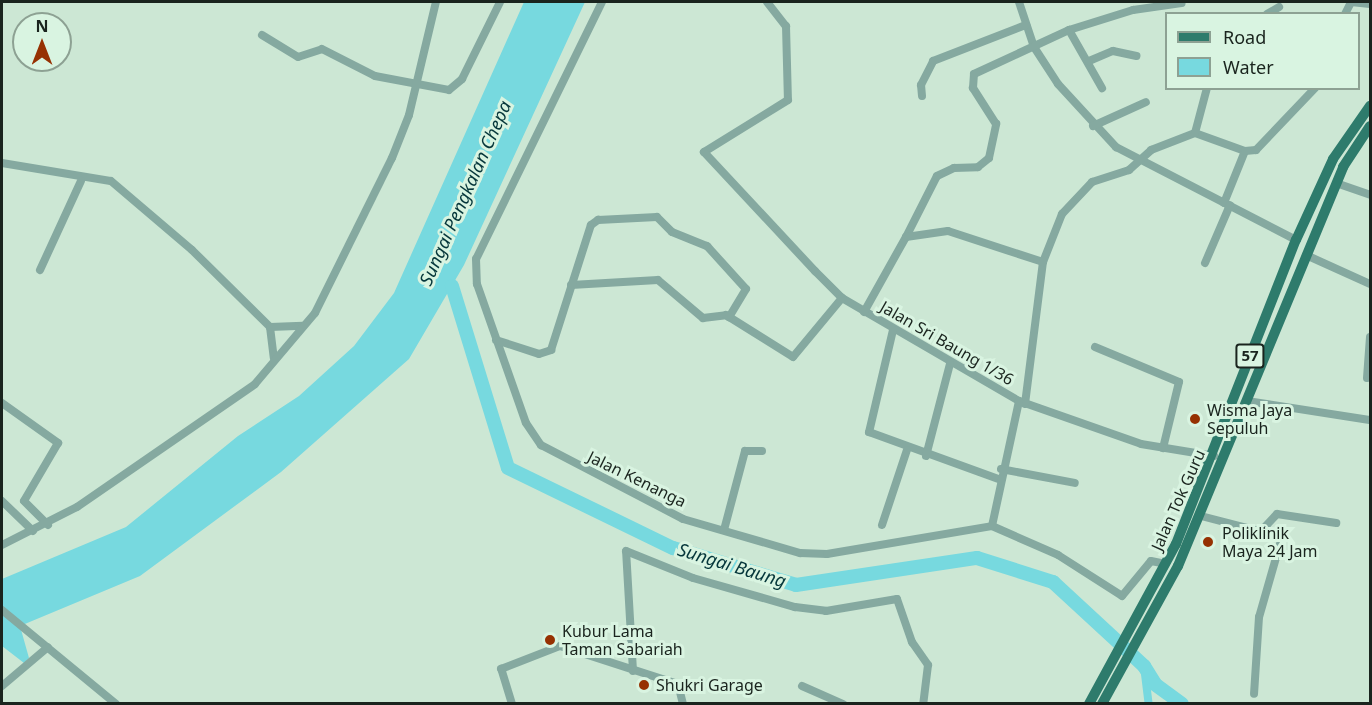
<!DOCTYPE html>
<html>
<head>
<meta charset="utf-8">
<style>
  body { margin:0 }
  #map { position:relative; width:1372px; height:705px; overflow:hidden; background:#cce7d4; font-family:"Noto Sans",sans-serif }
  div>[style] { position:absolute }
  .water>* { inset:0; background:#77d9df }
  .canal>* { height:8px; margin:-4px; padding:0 4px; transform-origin:4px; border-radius:4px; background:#77d9df }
  .river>* { height:14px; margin:-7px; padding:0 7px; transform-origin:7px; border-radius:7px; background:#77d9df }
  .minor>* { height:8px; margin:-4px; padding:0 4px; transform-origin:4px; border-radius:4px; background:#85a9a0 }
  .major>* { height:10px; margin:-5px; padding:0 5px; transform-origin:5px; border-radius:5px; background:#2e7b6c }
  .dots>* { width:16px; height:16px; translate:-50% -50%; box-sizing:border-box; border:3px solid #d9f4e1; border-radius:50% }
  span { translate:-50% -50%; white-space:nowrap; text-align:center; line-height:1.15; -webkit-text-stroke:6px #d9f4e1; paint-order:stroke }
  .shield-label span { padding:2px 4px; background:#d9f4e1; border:2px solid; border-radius:4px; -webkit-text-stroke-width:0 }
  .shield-label { font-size:15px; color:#1a241e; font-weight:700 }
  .street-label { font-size:16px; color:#1a241e }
  .poi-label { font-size:16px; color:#1a241e }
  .left { translate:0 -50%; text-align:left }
  .water-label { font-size:18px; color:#06373b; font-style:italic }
  .frame { position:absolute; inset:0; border:3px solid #1a241e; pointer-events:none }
  .legend { position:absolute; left:1165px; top:12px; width:195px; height:78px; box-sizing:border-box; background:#d9f4e1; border:2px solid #8da193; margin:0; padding:8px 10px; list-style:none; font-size:18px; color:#1a241e }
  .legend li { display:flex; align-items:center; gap:12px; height:30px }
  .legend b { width:30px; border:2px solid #8da193 }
  .north { position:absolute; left:12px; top:12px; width:60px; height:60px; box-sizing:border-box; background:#d9f4e1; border:2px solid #8da193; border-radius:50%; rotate:0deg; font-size:16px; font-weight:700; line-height:24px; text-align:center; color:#1a241e }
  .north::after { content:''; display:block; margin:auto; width:21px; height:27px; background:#963102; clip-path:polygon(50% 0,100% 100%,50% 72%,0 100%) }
</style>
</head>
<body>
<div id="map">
  <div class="water">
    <div style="clip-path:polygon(524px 2px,585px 2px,464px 265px,409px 359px,281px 472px,140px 576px,20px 626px,29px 658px,24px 663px,2px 646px,2px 579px,126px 527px,238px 436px,299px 396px,354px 346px,394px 293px)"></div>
  </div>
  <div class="canal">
    <div style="left:1144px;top:666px;width:38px;rotate:83deg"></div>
  </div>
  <div class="river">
    <div style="left:452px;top:286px;width:190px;rotate:72.9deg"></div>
    <div style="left:508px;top:468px;width:183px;rotate:25.9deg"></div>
    <div style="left:673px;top:548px;width:128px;rotate:16.7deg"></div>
    <div style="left:796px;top:585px;width:183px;rotate:-8.5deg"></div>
    <div style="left:977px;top:558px;width:80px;rotate:17.5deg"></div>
    <div style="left:1053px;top:582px;width:124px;rotate:42.7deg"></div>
    <div style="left:1144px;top:666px;width:22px;rotate:58deg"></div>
    <div style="left:1156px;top:685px;width:32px;rotate:36deg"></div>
  </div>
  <div class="minor">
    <div style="left:602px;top:2px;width:286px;rotate:116.1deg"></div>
    <div style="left:476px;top:259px;width:25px;rotate:88deg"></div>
    <div style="left:477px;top:284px;width:147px;rotate:70.6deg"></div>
    <div style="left:526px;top:423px;width:27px;rotate:56deg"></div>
    <div style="left:541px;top:445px;width:160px;rotate:27.5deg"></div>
    <div style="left:683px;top:519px;width:122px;rotate:16.2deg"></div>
    <div style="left:800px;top:553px;width:27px;rotate:2deg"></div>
    <div style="left:827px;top:554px;width:167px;rotate:-9.6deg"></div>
    <div style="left:992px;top:526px;width:72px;rotate:23.7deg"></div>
    <div style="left:1058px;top:555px;width:76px;rotate:32.6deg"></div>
    <div style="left:1122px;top:596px;width:45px;rotate:-50.4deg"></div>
    <div style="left:1151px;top:561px;width:15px;rotate:11deg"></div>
    <div style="left:767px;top:2px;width:31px;rotate:52deg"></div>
    <div style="left:786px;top:26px;width:74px;rotate:88.5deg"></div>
    <div style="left:788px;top:100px;width:99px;rotate:148.2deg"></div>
    <div style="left:704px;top:152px;width:163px;rotate:47deg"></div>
    <div style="left:815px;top:271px;width:38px;rotate:45deg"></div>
    <div style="left:842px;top:298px;width:205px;rotate:30.2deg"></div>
    <div style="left:1019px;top:401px;width:129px;rotate:19.4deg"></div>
    <div style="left:1141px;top:444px;width:74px;rotate:9.3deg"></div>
    <div style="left:1019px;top:2px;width:47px;rotate:71.6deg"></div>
    <div style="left:1034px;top:47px;width:44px;rotate:57deg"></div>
    <div style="left:1058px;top:84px;width:86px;rotate:47.4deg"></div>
    <div style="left:1116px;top:147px;width:203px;rotate:27.3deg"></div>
    <div style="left:1351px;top:2px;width:19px;rotate:6deg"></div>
    <div style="left:1267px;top:14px;width:14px;rotate:-30deg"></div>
    <div style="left:1345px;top:14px;width:13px;rotate:-63deg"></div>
    <div style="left:1069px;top:30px;width:67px;rotate:60.4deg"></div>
    <div style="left:262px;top:35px;width:42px;rotate:31.4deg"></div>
    <div style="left:298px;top:57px;width:25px;rotate:-18deg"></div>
    <div style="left:322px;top:49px;width:59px;rotate:27deg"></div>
    <div style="left:375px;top:76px;width:75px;rotate:10.7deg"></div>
    <div style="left:449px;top:90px;width:17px;rotate:-40deg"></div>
    <div style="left:462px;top:79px;width:86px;rotate:-63.7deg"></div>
    <div style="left:1089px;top:61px;width:26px;rotate:-23deg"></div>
    <div style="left:1113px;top:51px;width:24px;rotate:12deg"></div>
    <div style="left:922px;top:96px;width:11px;rotate:-95deg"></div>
    <div style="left:921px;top:85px;width:27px;rotate:-63deg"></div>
    <div style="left:933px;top:61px;width:100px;rotate:-21.2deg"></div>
    <div style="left:1093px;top:126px;width:58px;rotate:-24.4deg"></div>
    <div style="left:1195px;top:133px;width:53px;rotate:19.8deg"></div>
    <div style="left:2px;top:163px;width:110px;rotate:9.4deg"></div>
    <div style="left:111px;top:181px;width:106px;rotate:40.4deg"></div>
    <div style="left:192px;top:250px;width:110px;rotate:44.6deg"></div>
    <div style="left:270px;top:327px;width:31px;rotate:83deg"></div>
    <div style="left:1336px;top:183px;width:36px;rotate:19deg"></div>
    <div style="left:1224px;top:203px;width:56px;rotate:-68deg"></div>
    <div style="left:1245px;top:151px;width:11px;rotate:-5deg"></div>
    <div style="left:1256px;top:150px;width:86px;rotate:-46.4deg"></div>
    <div style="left:906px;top:237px;width:68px;rotate:-63.1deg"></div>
    <div style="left:937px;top:176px;width:19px;rotate:-25deg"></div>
    <div style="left:954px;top:168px;width:24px;rotate:-2deg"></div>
    <div style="left:978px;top:167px;width:14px;rotate:-39deg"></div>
    <div style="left:989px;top:158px;width:35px;rotate:-78deg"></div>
    <div style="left:996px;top:124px;width:43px;rotate:-122.6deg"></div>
    <div style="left:973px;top:88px;width:14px;rotate:-86deg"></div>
    <div style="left:974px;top:74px;width:105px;rotate:-24.9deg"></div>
    <div style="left:1069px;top:30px;width:67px;rotate:-17.4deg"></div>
    <div style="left:1133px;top:10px;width:49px;rotate:-8.1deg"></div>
    <div style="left:1306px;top:255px;width:70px;rotate:24.4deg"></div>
    <div style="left:1205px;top:263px;width:63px;rotate:-66.7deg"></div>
    <div style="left:40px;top:270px;width:98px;rotate:-65.3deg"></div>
    <div style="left:571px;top:285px;width:87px;rotate:-3.3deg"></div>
    <div style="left:658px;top:280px;width:59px;rotate:40.2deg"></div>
    <div style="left:703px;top:318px;width:23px;rotate:-7deg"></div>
    <div style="left:726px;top:315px;width:79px;rotate:32.1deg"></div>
    <div style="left:793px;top:357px;width:77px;rotate:-50.3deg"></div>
    <div style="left:864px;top:312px;width:86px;rotate:-60.8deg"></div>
    <div style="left:906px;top:237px;width:42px;rotate:-8.1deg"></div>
    <div style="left:948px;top:231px;width:100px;rotate:18.1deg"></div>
    <div style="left:270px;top:327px;width:33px;rotate:-2deg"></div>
    <div style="left:893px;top:330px;width:105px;rotate:103.2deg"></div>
    <div style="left:869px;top:432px;width:137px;rotate:20deg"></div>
    <div style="left:496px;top:340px;width:45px;rotate:18deg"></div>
    <div style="left:539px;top:354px;width:13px;rotate:-18deg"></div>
    <div style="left:551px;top:350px;width:131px;rotate:-72.3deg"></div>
    <div style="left:591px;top:225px;width:9px;rotate:-36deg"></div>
    <div style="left:598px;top:220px;width:59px;rotate:-2.9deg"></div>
    <div style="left:657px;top:217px;width:21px;rotate:45deg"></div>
    <div style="left:672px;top:232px;width:38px;rotate:22deg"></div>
    <div style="left:707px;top:246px;width:58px;rotate:47.8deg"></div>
    <div style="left:746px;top:289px;width:33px;rotate:121deg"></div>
    <div style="left:1095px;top:347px;width:91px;rotate:22.6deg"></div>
    <div style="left:1179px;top:382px;width:68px;rotate:103.6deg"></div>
    <div style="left:1367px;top:378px;width:41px;rotate:-85.8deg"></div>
    <div style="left:1247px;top:401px;width:124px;rotate:8.8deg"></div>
    <div style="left:2px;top:403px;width:69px;rotate:35.5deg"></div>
    <div style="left:58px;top:443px;width:67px;rotate:120.4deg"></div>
    <div style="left:24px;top:501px;width:34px;rotate:45deg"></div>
    <div style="left:1025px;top:404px;width:143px;rotate:-82.8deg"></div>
    <div style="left:1043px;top:262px;width:52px;rotate:-68.4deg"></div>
    <div style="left:1062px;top:214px;width:44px;rotate:-46.8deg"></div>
    <div style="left:1092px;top:182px;width:39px;rotate:-18deg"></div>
    <div style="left:1129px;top:170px;width:30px;rotate:-42deg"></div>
    <div style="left:1151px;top:150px;width:47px;rotate:-21.1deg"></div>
    <div style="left:1195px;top:133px;width:47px;rotate:-75.1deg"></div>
    <div style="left:926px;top:456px;width:95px;rotate:-75.4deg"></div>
    <div style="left:1001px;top:469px;width:75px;rotate:10.7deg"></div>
    <div style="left:2px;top:501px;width:43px;rotate:44.1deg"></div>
    <div style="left:1201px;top:516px;width:84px;rotate:14.5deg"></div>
    <div style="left:1282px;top:537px;width:83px;rotate:106deg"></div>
    <div style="left:1259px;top:617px;width:77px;rotate:93.7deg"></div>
    <div style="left:882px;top:525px;width:79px;rotate:-71.6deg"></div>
    <div style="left:992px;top:526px;width:128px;rotate:-77.8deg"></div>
    <div style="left:724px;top:530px;width:82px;rotate:-75.1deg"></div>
    <div style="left:745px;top:451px;width:17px"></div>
    <div style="left:1262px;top:530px;width:22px;rotate:-47deg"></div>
    <div style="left:1277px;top:514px;width:60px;rotate:8.7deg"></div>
    <div style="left:2px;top:545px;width:84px;rotate:-26.9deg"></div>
    <div style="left:77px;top:507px;width:216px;rotate:-34.6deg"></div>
    <div style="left:255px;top:384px;width:93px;rotate:-49.8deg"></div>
    <div style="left:315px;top:313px;width:173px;rotate:-63.6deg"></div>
    <div style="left:392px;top:158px;width:46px;rotate:-68.4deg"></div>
    <div style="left:409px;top:115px;width:116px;rotate:-76.6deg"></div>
    <div style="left:2px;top:610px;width:148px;rotate:39.5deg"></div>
    <div style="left:633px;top:671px;width:120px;rotate:-93.3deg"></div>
    <div style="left:626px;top:551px;width:72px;rotate:21.9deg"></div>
    <div style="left:693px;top:578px;width:106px;rotate:15.9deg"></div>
    <div style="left:795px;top:607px;width:31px;rotate:7deg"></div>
    <div style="left:826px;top:611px;width:72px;rotate:-9.6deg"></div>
    <div style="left:897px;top:599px;width:46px;rotate:70.8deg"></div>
    <div style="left:912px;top:642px;width:28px;rotate:55deg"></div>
    <div style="left:928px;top:665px;width:39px;rotate:97deg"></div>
    <div style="left:2px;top:686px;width:60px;rotate:-40.3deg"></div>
    <div style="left:802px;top:686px;width:45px;rotate:23.7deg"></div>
    <div style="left:512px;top:704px;width:37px;rotate:-107deg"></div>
    <div style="left:501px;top:669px;width:63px;rotate:-21.3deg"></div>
    <div style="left:560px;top:646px;width:124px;rotate:17.9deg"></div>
    <div style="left:678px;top:684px;width:21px;rotate:76deg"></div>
  </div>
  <div class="major">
    <div style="left:1089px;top:704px;width:182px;rotate:-61.5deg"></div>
    <div style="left:1176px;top:544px;width:327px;rotate:-68.5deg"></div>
    <div style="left:1296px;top:240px;width:89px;rotate:-65.4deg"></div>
    <div style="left:1333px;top:159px;width:65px;rotate:-55.1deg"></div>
    <div style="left:1102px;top:704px;width:158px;rotate:-61.2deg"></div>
    <div style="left:1178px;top:566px;width:432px;rotate:-67.5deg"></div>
    <div style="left:1343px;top:167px;width:49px;rotate:-56.6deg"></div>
  </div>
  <div class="dots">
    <div style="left:1195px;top:419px;background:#963102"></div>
    <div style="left:1208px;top:542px;background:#963102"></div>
    <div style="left:550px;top:640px;background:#963102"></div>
    <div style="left:644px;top:685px;background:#963102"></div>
  </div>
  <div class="shield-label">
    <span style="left:1250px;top:356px">57</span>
  </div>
  <div class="street-label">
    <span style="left:947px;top:343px;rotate:30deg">Jalan Sri Baung 1/36</span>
    <span style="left:637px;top:479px;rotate:26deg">Jalan Kenanga</span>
    <span style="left:1178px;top:500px;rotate:-66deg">Jalan Tok Guru</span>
  </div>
  <div class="poi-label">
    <span class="left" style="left:1207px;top:419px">Wisma Jaya<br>Sepuluh</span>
    <span class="left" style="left:1222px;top:542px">Poliklinik<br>Maya 24 Jam</span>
    <span class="left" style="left:562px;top:640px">Kubur Lama<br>Taman Sabariah</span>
    <span class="left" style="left:656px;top:685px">Shukri Garage</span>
  </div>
  <div class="water-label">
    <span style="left:465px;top:193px;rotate:-66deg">Sungai Pengkalan Chepa</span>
    <span style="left:732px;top:565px;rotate:17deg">Sungai Baung</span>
  </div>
  <div class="frame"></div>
  <ul class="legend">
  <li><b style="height:8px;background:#2e7b6c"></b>Road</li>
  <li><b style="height:16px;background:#77d9df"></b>Water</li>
  </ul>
  <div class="north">N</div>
</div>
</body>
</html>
